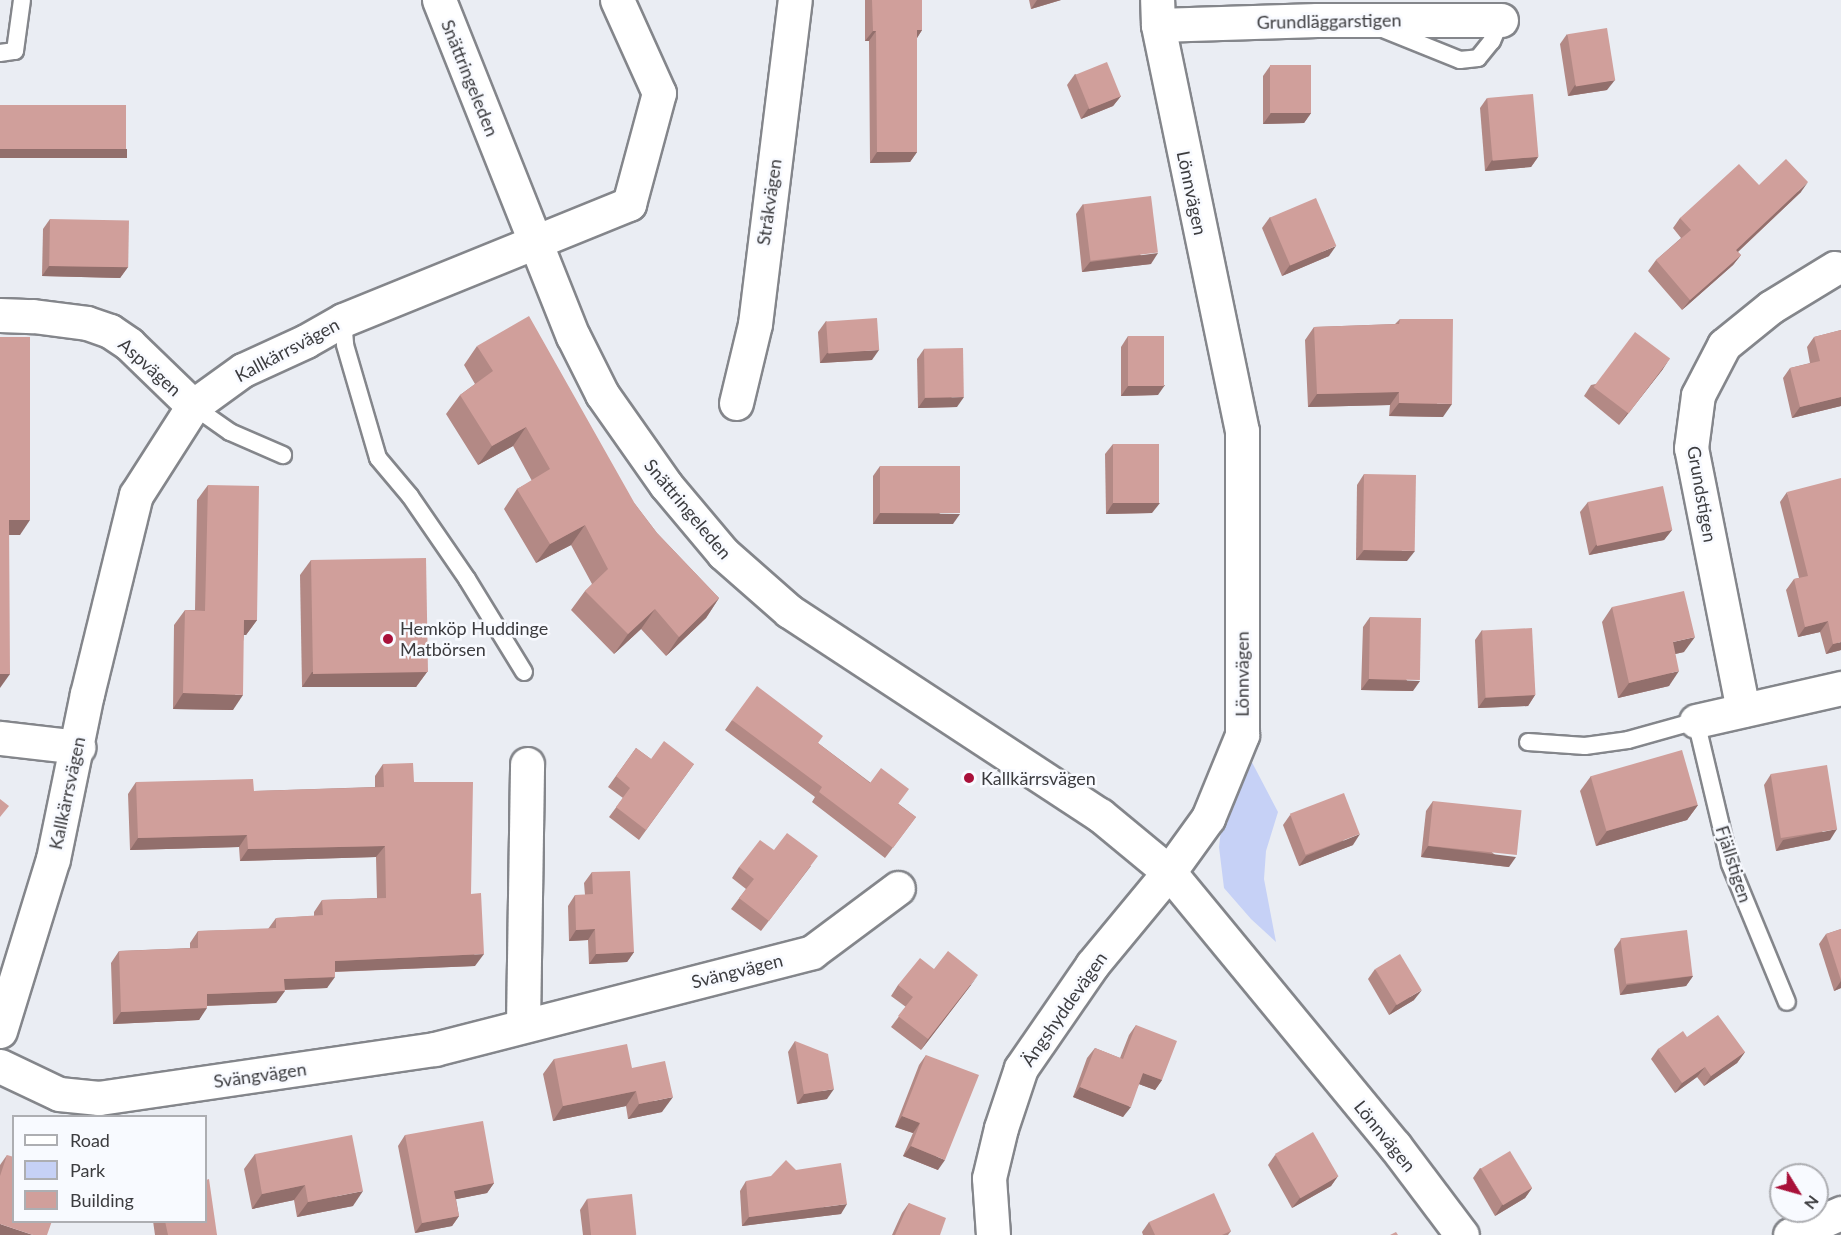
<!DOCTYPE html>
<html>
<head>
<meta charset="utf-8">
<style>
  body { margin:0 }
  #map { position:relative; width:1841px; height:1235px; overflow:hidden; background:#eaedf3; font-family:Lato,sans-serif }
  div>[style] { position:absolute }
  .green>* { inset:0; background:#c6d1f6 }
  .roads { filter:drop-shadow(2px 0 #84868b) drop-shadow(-2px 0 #84868b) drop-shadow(0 2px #84868b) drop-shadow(0 -2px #84868b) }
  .service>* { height:16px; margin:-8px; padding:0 8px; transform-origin:8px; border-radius:8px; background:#fff }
  .minor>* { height:33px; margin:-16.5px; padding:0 16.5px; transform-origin:16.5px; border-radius:16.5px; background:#fff }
  .tertiary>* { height:33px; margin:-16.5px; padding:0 16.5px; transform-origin:16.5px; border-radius:16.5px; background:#fff }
  .wall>* { inset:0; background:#b38985 }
  .shaded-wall>* { inset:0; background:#926f6c; transform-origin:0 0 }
  .building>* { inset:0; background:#d09f9b; transform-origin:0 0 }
  .dots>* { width:16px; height:16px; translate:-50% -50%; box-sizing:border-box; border:3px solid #f8faff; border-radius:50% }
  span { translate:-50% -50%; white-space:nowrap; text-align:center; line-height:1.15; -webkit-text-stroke:5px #f8faff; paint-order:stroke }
  .street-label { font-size:18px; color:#3c3c3f }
  .poi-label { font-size:18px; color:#3c3c3f }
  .left { translate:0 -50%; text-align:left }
  .legend { position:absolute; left:12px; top:1115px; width:195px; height:108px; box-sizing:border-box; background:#f8faff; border:2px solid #adaeb2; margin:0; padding:8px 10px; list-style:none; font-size:18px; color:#3c3c3f }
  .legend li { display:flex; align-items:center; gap:12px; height:30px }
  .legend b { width:30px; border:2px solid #adaeb2 }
  .north { position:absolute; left:1769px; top:1163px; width:60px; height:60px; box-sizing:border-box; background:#f8faff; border:2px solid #adaeb2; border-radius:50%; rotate:127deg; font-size:16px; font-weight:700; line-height:24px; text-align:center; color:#3c3c3f }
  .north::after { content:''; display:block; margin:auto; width:21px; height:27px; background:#a9113a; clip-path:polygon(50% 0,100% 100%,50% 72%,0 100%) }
</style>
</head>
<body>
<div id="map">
  <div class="green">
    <div style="clip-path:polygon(1245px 749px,1278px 812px,1266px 851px,1264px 879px,1276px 942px,1251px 919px,1224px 888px,1219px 847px,1224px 804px)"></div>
  </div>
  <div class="roads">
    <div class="service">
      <div style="left:1383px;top:29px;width:83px;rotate:21.9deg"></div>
      <div style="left:1460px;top:60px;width:18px;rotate:-6deg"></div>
      <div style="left:1478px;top:58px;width:22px;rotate:-51deg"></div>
      <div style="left:1492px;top:41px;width:23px;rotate:-67deg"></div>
      <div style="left:0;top:53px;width:15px;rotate:-8deg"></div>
      <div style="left:15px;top:51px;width:51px;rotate:-82.2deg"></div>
      <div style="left:343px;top:320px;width:25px;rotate:85deg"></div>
      <div style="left:345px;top:345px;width:118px;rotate:73.7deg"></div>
      <div style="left:378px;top:458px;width:50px;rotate:49.9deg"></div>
      <div style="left:410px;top:496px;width:101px;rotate:55.5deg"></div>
      <div style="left:467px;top:579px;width:109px;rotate:58.5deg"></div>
      <div style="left:193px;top:406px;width:45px;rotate:35.1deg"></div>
      <div style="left:230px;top:432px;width:58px;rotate:23.5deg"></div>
      <div style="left:1528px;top:742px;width:57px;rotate:4deg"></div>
      <div style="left:1585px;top:746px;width:43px;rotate:-7.9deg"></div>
      <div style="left:1628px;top:740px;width:71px;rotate:-15.6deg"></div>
      <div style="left:1696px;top:721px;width:147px;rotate:76.6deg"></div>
      <div style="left:1730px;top:864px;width:149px;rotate:67.6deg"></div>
    </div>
    <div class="minor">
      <div style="left:1158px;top:25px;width:159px;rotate:-1.8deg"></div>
      <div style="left:1317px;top:20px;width:184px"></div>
      <div style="left:0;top:315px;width:33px;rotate:2deg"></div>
      <div style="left:33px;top:316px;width:54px;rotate:7.4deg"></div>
      <div style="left:87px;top:323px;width:24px;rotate:19deg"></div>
      <div style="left:110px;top:331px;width:23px;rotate:34deg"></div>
      <div style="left:129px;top:344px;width:89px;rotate:44.1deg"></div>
      <div style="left:736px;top:403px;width:81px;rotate:-76.5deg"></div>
      <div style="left:755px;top:324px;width:326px;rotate:-83deg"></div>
      <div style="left:1743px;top:710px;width:267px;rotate:-101.2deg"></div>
      <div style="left:1691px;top:448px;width:53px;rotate:-82.5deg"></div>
      <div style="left:1698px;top:395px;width:56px;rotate:-62.5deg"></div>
      <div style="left:1724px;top:345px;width:60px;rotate:-39deg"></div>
      <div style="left:1771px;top:307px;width:75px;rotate:-31.4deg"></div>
      <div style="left:1696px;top:721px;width:149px;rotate:-12.8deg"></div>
      <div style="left:0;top:738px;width:79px;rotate:6.6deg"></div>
      <div style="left:523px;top:1024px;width:260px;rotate:-89.1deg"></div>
      <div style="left:0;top:1031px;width:180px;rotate:-72.9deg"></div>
      <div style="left:53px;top:859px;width:168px;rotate:-78.4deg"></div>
      <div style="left:87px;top:694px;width:205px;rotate:-76.2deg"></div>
      <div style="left:136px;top:495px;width:106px;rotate:-57.4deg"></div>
      <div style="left:193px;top:406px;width:62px;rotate:-35.8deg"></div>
      <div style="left:243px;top:370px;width:69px;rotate:-24.7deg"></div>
      <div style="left:306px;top:341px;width:43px;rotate:-29.6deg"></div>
      <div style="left:343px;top:320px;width:309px;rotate:-22.1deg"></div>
      <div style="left:629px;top:204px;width:115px;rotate:-74.9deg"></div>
      <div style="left:659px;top:93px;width:102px;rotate:-114.3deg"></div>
      <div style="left:0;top:1066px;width:65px;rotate:25.4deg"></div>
      <div style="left:59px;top:1094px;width:40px;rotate:5.7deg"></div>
      <div style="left:99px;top:1098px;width:340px;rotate:-8.3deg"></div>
      <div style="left:435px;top:1049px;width:389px;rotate:-14.4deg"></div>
      <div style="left:812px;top:952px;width:107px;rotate:-36.7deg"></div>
      <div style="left:993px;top:1235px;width:57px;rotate:-94deg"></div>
      <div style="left:989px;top:1178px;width:51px;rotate:-76.5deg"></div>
      <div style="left:1001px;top:1128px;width:63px;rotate:-71.6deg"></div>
      <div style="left:1021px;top:1068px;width:125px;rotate:-55.4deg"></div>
      <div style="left:1092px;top:965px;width:121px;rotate:-50.4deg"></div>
      <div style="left:1169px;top:872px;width:67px;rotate:-54.2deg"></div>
      <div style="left:1208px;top:818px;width:90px;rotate:-67.7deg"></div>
      <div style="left:1242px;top:735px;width:304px;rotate:-90deg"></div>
      <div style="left:1242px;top:431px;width:415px;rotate:-101.7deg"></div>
      <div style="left:1158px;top:25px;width:25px;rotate:-92deg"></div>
      <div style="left:1790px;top:1235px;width:56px;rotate:-23.3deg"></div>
    </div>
    <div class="tertiary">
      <div style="left:439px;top:0;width:362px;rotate:68.3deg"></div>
      <div style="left:573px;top:336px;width:65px;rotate:63.4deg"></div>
      <div style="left:602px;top:394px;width:111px;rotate:54.9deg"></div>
      <div style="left:666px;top:485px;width:89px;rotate:50deg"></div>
      <div style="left:723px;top:553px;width:88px;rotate:41.3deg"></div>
      <div style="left:789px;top:611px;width:372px;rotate:33.3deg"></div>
      <div style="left:1100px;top:815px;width:89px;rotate:39.6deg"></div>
      <div style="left:1169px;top:872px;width:355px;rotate:50.5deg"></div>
      <div style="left:1395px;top:1146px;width:111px;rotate:53deg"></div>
    </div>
  </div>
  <div class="wall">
    <div style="clip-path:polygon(865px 0,922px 0,922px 30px,917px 38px,917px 152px,910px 162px,870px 163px,869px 41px,865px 41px)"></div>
    <div style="clip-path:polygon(1029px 0,1061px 0,1031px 9px)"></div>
    <div style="clip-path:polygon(1567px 34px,1607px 90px,1568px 96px,1560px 44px)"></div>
    <div style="clip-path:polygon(1270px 66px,1311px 113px,1304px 123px,1263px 124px,1263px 76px)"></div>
    <div style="clip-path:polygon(1075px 74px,1121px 96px,1113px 106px,1081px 119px,1067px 85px)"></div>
    <div style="clip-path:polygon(1487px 98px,1538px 157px,1531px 167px,1485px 171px,1480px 108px)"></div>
    <div style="clip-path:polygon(1759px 185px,1801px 192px,1738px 252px,1741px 255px,1733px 265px,1682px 310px,1648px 271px,1656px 260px,1681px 238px,1673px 228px,1680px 218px)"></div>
    <div style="clip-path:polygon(1083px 204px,1151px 264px,1082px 272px,1076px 214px)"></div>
    <div style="clip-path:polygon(1270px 217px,1329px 256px,1282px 276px,1262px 228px)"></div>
    <div style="clip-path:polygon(50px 219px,128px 267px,120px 278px,42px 276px,43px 229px)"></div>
    <div style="clip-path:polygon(1400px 319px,1443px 417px,1389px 416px,1390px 405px,1308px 407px,1305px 340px,1314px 327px,1395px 324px)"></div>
    <div style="clip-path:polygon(826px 321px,872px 360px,820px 363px,818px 332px)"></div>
    <div style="clip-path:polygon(1841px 330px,1841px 406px,1792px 418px,1783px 378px,1790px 368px,1810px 363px,1807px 347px,1814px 337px)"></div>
    <div style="clip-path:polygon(1128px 336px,1158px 395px,1121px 396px,1121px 347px)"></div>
    <div style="clip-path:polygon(477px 346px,635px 504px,657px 533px,719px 598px,706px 618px,666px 656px,641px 629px,614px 654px,571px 610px,585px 591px,592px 584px,571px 545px,536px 563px,504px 509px,517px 489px,532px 481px,513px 446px,478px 465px,446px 414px,460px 395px,475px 384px,464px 365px)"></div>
    <div style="clip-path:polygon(924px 349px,957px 407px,918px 408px,917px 359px)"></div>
    <div style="clip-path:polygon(1663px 369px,1619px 425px,1584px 396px,1591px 385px)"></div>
    <div style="clip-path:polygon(1113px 444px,1152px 513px,1106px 514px,1105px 454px)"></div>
    <div style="clip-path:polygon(880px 466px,953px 524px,873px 524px,873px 476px)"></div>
    <div style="clip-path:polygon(1364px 474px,1407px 561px,1356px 560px,1357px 485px)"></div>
    <div style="clip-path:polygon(208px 485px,257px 620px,246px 635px,244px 635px,233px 710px,173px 709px,174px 625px,185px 610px,195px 610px,197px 500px)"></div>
    <div style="clip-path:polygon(1787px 492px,1841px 650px,1826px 654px,1820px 632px,1798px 637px,1786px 590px,1794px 579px,1799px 578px,1780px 502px)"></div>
    <div style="clip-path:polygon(1588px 502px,1672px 530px,1664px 540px,1589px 555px,1580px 512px)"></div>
    <div style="clip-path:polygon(311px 560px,427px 672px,416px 687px,302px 687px,300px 575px)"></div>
    <div style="clip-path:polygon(1612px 607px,1684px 652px,1675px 654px,1669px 686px,1618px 698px,1602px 622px)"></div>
    <div style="clip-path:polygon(1370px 617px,1413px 691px,1361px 690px,1363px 627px)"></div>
    <div style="clip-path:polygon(1482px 630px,1535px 695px,1528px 706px,1478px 708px,1475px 640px)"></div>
    <div style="clip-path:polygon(732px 720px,818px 743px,916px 817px,885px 858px,812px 802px,815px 797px,725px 730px)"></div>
    <div style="clip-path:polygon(636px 748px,651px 759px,694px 764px,639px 840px,609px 817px,623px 798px,608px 787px)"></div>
    <div style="clip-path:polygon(383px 764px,414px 782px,471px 894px,475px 966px,335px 972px,327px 988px,285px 990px,276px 1003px,207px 1006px,199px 1020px,113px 1024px,111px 963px,119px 951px,190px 948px,190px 943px,198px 931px,268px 929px,276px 918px,314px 916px,314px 912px,322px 900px,377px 898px,376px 857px,240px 861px,239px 847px,130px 850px,128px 794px,136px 782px,254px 791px,375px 787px,375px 776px)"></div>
    <div style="clip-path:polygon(1771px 774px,1830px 840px,1776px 851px,1764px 785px)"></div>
    <div style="clip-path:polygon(1591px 776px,1698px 805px,1687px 820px,1596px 846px,1580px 791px)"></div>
    <div style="clip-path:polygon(1433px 801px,1509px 867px,1421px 857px,1426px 811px)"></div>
    <div style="clip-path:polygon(1290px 815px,1353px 845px,1299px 866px,1283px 825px)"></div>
    <div style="clip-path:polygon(811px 866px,761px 931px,731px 909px,746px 889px,732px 878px,739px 867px)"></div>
    <div style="clip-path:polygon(592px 872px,634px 952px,627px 962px,589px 964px,588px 940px,569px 941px,568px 906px,575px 895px,585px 895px,584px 883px)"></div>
    <div style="clip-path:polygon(1841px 929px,1841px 988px,1834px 991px,1819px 944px,1826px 934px)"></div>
    <div style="clip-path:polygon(1621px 939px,1693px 976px,1686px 986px,1620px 995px,1614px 949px)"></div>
    <div style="clip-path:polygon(934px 969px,971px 985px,921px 1050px,891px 1027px,906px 1007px,891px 996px,898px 985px)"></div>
    <div style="clip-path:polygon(1375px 969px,1414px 1000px,1389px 1015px,1368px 979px)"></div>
    <div style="clip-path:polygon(1136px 1025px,1162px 1080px,1155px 1090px,1139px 1084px,1123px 1117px,1073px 1097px,1087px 1058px,1095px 1048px,1120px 1058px,1129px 1035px)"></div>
    <div style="clip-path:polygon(1687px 1037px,1745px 1052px,1737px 1063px,1704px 1086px,1697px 1077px,1675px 1093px,1651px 1059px,1658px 1049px)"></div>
    <div style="clip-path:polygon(795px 1041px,827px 1099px,797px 1104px,788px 1052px)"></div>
    <div style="clip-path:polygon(926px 1055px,938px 1170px,903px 1156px,913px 1133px,895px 1127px,919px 1065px)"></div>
    <div style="clip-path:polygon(554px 1059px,632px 1068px,662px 1112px,628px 1119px,626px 1106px,553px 1121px,543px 1074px)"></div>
    <div style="clip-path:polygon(405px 1135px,494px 1183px,487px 1193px,456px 1199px,459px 1216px,452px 1226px,415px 1233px,398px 1146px)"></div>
    <div style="clip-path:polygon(255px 1154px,353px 1206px,297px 1217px,294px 1200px,252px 1209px,244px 1169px)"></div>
    <div style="clip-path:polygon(7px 1155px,0 1235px,0 1165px)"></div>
    <div style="clip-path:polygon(1275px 1155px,1338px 1176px,1331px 1186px,1292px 1208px,1268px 1165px)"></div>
    <div style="clip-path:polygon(1480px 1168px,1532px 1188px,1525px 1198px,1495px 1216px,1473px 1178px)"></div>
    <div style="clip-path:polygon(746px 1181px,841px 1214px,742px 1226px,740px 1191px)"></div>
    <div style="clip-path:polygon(587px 1199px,636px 1235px,583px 1235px,580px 1210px)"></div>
    <div style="clip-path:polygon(909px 1203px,940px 1235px,892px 1235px,902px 1213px)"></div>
    <div style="clip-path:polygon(153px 1221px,206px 1221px,217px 1235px,155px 1235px)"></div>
    <div style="clip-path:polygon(1149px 1222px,1231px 1231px,1228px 1235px,1143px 1235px,1142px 1232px)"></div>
  </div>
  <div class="shaded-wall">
    <div style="clip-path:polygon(1037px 0,1061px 0,1031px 9px)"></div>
    <div style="clip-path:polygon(917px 30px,922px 30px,915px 41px)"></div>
    <div style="clip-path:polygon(873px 31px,876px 31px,869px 41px,865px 41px)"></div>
    <div style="clip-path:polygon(1615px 80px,1607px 90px,1568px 96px,1575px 85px)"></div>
    <div style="clip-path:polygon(1121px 96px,1113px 106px,1081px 119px,1088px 109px)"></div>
    <div style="clip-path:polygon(1271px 113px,1311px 113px,1304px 123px,1263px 124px)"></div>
    <div style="left:0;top:149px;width:127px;height:9px"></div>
    <div style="clip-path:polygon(877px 152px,917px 152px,910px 162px,870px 163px)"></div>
    <div style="clip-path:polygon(1538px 157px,1531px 167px,1485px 171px,1492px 160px)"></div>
    <div style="clip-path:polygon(1808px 182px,1801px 192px,1729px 260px,1736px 250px)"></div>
    <div style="clip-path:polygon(1336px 246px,1329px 256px,1282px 276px,1290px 265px)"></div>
    <div style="clip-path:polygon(1158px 253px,1151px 264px,1082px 272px,1090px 262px)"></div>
    <div style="clip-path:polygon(1741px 255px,1733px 265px,1682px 310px,1690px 300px)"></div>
    <div style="clip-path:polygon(49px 266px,128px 267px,120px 278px,42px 276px)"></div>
    <div style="clip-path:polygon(879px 350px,872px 360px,820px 363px,827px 353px)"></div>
    <div style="clip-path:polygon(1670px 358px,1663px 369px,1619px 425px,1626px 415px)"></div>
    <div style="clip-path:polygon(1165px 385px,1158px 395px,1121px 396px,1128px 386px)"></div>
    <div style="clip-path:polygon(1399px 392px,1390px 405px,1308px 407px,1317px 394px)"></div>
    <div style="clip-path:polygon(964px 397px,957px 407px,918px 408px,925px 398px)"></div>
    <div style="clip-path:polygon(1841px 397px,1841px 406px,1792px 418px,1800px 407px)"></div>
    <div style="clip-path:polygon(1399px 403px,1452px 404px,1443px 417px,1389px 416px)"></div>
    <div style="clip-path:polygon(526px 427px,513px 446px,478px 465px,492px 446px)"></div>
    <div style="clip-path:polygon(1113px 503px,1160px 503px,1152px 513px,1106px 514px)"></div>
    <div style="clip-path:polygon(880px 513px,960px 514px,953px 524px,873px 524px)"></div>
    <div style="clip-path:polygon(9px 520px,30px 520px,20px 535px,0 535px)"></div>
    <div style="clip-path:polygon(585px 525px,571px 545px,536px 563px,550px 544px)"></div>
    <div style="clip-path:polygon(1672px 530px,1664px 540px,1589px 555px,1596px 545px)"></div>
    <div style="clip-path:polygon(1364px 550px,1415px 551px,1407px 561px,1356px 560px)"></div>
    <div style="clip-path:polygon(719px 598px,706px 618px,666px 656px,679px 637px)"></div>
    <div style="clip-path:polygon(655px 609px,641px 629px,614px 654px,628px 634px)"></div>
    <div style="clip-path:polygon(244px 620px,257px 620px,246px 635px,234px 635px)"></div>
    <div style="clip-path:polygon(1828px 621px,1820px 632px,1798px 637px,1805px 627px)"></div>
    <div style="clip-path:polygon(1695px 637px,1684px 652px,1662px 657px,1673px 642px)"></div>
    <div style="clip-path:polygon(1841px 642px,1841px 650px,1826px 654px,1833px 644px)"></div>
    <div style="clip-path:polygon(1679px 671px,1669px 686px,1618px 698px,1629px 683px)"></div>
    <div style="clip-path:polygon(312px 672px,427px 672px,416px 687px,302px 687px)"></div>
    <div style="clip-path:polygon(0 674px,10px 674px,0 688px)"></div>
    <div style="clip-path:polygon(1369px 679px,1420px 681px,1413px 691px,1361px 690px)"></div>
    <div style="clip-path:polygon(183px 693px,243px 695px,233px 710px,173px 709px)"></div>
    <div style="clip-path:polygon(1535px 695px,1528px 706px,1478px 708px,1485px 698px)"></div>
    <div style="clip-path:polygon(1698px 805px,1687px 820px,1596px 846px,1607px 831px)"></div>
    <div style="clip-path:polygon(1837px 829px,1830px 840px,1776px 851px,1783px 840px)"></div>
    <div style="clip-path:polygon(1360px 834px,1353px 845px,1299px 866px,1306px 856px)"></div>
    <div style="clip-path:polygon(247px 835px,239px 847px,130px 850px,138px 838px)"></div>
    <div style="clip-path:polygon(385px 846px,376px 857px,240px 861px,248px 849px)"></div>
    <div style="clip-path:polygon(1428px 846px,1516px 857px,1509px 867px,1421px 857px)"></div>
    <div style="clip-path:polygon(595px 929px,588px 940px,569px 941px,576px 930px)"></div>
    <div style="clip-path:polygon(634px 952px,627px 962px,589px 964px,596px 954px)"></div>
    <div style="clip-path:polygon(484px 954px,475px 966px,326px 972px,335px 961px)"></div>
    <div style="clip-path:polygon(978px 975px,971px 985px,921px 1050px,928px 1039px)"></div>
    <div style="clip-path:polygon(1693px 976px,1686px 986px,1620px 995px,1627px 985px)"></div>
    <div style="clip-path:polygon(335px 977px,327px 988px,276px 990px,284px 979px)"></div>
    <div style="clip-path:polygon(1841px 981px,1841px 988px,1834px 991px)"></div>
    <div style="clip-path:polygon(1422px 990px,1414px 1000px,1389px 1015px,1396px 1005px)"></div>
    <div style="clip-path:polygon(285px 991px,276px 1003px,198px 1006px,207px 994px)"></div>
    <div style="clip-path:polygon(207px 1008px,199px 1020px,113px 1024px,121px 1012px)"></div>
    <div style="clip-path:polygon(1745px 1052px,1737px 1063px,1704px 1086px,1711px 1076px)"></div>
    <div style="clip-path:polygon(1705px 1067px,1697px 1077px,1675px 1093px,1682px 1083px)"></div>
    <div style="clip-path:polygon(1143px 1073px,1162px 1080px,1155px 1090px,1136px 1083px)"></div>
    <div style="clip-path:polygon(1080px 1087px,1131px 1107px,1123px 1117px,1073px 1097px)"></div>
    <div style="clip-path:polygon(834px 1089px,827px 1099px,797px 1104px,804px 1094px)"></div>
    <div style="clip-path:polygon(636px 1091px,626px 1106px,553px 1121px,563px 1106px)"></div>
    <div style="clip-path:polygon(673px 1097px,662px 1112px,628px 1119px,639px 1104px)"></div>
    <div style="clip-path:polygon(902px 1116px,920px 1123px,913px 1133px,895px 1127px)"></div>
    <div style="clip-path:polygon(911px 1146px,945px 1160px,938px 1170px,903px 1156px)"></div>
    <div style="clip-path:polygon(1338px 1176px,1331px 1186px,1292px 1208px,1300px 1198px)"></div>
    <div style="clip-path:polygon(494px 1183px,487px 1193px,447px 1201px,454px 1191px)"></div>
    <div style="clip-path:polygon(305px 1185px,294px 1200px,252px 1209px,262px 1194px)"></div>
    <div style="clip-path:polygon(1532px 1188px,1525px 1198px,1495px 1216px,1502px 1205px)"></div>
    <div style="clip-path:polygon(363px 1191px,353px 1206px,297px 1217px,308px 1202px)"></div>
    <div style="clip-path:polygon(847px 1204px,841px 1214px,742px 1226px,749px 1217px)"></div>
    <div style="clip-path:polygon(459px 1216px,452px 1226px,415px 1233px,422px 1223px)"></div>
    <div style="clip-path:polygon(0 1224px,33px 1235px,0 1235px)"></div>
  </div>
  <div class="building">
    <div style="clip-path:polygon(872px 0,922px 0,922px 30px,917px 30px,917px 152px,877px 152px,876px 31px,873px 31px)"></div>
    <div style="left:1607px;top:28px;width:53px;height:40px;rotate:81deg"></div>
    <div style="left:1107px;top:62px;width:37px;height:34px;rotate:68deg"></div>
    <div style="left:1311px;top:65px;width:48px;height:41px;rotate:90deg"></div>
    <div style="left:1533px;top:94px;width:63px;height:46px;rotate:85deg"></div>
    <div style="left:0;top:105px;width:126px;height:44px"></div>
    <div style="clip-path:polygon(1786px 159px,1808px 182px,1736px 250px,1741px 255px,1690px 300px,1656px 260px,1691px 230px,1680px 218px,1739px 164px,1759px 185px)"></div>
    <div style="left:1151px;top:196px;width:57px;height:68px;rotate:83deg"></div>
    <div style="left:1316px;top:198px;width:52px;height:50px;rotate:67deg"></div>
    <div style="left:50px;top:219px;width:79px;height:47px;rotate:1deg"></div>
    <div style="clip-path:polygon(529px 316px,635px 504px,657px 533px,719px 598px,679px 637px,655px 609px,628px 634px,585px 591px,608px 569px,585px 525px,550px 544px,517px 489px,550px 469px,526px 427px,492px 446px,460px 395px,493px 371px,477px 346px)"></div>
    <div style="left:877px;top:318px;width:32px;height:51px;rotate:86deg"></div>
    <div style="clip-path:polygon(1400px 319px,1453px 319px,1452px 404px,1399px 403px,1399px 392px,1317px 394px,1314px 327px,1399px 324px)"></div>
    <div style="clip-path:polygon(1841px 330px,1841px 397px,1800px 407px,1790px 368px,1820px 361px,1814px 337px)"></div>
    <div style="left:1635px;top:332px;width:44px;height:69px;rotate:37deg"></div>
    <div style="left:1128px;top:336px;width:36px;height:50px"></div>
    <div style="clip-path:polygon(0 337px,30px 337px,30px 520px,9px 520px,10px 674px,0 674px)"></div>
    <div style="left:963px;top:348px;width:49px;height:39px;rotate:89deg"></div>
    <div style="left:1113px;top:444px;width:46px;height:59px"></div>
    <div style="left:880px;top:466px;width:80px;height:47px"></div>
    <div style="left:1364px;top:474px;width:52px;height:76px;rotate:1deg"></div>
    <div style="clip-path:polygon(1841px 478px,1841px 642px,1833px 644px,1828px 621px,1805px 627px,1794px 579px,1808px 576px,1787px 492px)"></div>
    <div style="clip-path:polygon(208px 485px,259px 486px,257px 620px,244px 620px,243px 695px,183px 693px,185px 610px,205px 611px)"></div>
    <div style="left:1663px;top:486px;width:45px;height:77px;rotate:78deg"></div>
    <div style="left:426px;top:558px;width:114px;height:115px;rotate:89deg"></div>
    <div style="clip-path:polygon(1684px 591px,1695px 637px,1673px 642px,1679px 671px,1629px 683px,1612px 607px)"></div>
    <div style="left:1370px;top:617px;width:51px;height:62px;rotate:1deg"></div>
    <div style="left:1532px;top:628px;width:67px;height:50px;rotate:87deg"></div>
    <div style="clip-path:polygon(757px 686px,823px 736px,818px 743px,870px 783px,881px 768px,909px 789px,898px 804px,916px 817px,893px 848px,819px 792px,822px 787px,732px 720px)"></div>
    <div style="clip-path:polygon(664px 741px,694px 764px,646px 830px,616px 807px,630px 788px,616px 776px,636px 748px,651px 759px)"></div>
    <div style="left:1682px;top:750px;width:57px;height:95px;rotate:74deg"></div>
    <div style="clip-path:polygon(413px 763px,414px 782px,473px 782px,471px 894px,481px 893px,484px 954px,335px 961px,335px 977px,284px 979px,285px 991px,207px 994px,207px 1008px,121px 1012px,119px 951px,198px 948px,198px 931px,276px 928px,276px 918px,323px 915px,322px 900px,386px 898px,385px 846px,248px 849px,247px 835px,138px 838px,136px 782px,253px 779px,254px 791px,384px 787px,383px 764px)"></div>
    <div style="left:1827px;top:765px;width:65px;height:57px;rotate:81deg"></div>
    <div style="left:1344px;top:793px;width:44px;height:58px;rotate:69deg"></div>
    <div style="clip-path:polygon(0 799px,9px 806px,0 817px)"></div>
    <div style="left:1433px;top:801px;width:89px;height:45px;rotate:6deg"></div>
    <div style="clip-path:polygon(787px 833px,818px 856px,769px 921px,739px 898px,754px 879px,739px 867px,760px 840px,774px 850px)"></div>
    <div style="clip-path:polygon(630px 871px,634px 952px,596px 954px,595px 929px,576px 930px,575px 895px,593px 894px,592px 872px)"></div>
    <div style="clip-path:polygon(1841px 929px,1841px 980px,1826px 934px)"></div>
    <div style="left:1687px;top:930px;width:46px;height:67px;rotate:83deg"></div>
    <div style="clip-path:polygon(948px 951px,978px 975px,928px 1039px,898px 1016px,913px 997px,898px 985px,920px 958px,934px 969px)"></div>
    <div style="left:1400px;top:954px;width:42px;height:29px;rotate:59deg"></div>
    <div style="clip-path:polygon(1718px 1015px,1745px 1052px,1711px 1076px,1705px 1067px,1682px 1083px,1658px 1049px,1683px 1031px,1687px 1037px)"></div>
    <div style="clip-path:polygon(1136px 1025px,1177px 1041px,1162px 1080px,1143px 1073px,1131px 1107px,1080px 1087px,1095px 1048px,1123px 1059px)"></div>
    <div style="clip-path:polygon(795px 1041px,828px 1054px,834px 1089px,804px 1094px)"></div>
    <div style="clip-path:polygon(627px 1044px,632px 1068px,665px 1061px,673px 1097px,639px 1104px,636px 1091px,563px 1106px,554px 1059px)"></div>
    <div style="clip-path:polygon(926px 1055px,979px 1075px,945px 1160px,911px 1146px,920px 1123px,902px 1116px)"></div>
    <div style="clip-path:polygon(483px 1121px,494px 1183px,454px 1191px,459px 1216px,422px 1223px,405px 1135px)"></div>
    <div style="left:1313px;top:1132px;width:51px;height:44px;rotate:60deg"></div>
    <div style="clip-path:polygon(352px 1135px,363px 1191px,308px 1202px,305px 1185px,262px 1194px,255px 1154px)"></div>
    <div style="left:1510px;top:1151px;width:43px;height:34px;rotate:59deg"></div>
    <div style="clip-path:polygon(7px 1155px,14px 1157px,14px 1221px,52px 1221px,47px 1235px,33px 1235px,0 1224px,0 1176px)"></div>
    <div style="clip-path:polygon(786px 1160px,796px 1170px,841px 1163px,847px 1204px,749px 1217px,746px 1181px,771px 1176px)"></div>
    <div style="clip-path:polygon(209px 1179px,217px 1235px,168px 1235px,165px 1221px,206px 1221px,206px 1180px)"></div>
    <div style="clip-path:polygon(1214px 1193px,1231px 1231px,1222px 1235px,1155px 1235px,1149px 1222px)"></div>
    <div style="left:632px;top:1194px;width:41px;height:45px;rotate:84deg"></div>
    <div style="clip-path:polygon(909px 1203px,946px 1218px,940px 1235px,895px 1235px)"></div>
    <div style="clip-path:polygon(1396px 1232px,1398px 1235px,1390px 1235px)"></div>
  </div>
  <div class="dots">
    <div style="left:388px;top:639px;background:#a9113a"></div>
    <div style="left:969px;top:778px;background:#a9113a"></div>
  </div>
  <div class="street-label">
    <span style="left:1329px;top:21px;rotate:-1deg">Grundläggarstigen</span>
    <span style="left:470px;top:78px;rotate:68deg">Snättringeleden</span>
    <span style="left:1192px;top:193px;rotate:78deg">Lönnvägen</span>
    <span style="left:769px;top:202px;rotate:-82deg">Stråkvägen</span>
    <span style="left:287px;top:350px;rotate:-28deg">Kallkärrsvägen</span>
    <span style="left:150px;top:367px;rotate:42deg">Aspvägen</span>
    <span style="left:1702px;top:494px;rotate:80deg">Grundstigen</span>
    <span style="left:688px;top:509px;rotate:50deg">Snättringeleden</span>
    <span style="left:1242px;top:674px;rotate:-90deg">Lönnvägen</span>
    <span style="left:67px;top:793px;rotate:-78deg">Kallkärrsvägen</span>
    <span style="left:1734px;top:864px;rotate:72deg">Fjällstigen</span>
    <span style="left:737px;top:971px;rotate:-14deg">Svängvägen</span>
    <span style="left:1064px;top:1009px;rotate:-55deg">Ängshyddevägen</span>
    <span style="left:260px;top:1075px;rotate:-8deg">Svängvägen</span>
    <span style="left:1385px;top:1136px;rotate:51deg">Lönnvägen</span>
  </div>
  <div class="poi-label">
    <span class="left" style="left:400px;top:639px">Hemköp Huddinge<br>Matbörsen</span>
    <span class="left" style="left:981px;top:778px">Kallkärrsvägen</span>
  </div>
  <ul class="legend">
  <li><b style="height:8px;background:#fff"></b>Road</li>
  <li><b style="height:16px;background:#c6d1f6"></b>Park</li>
  <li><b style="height:16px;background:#d09f9b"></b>Building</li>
  </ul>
  <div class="north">N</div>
</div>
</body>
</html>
